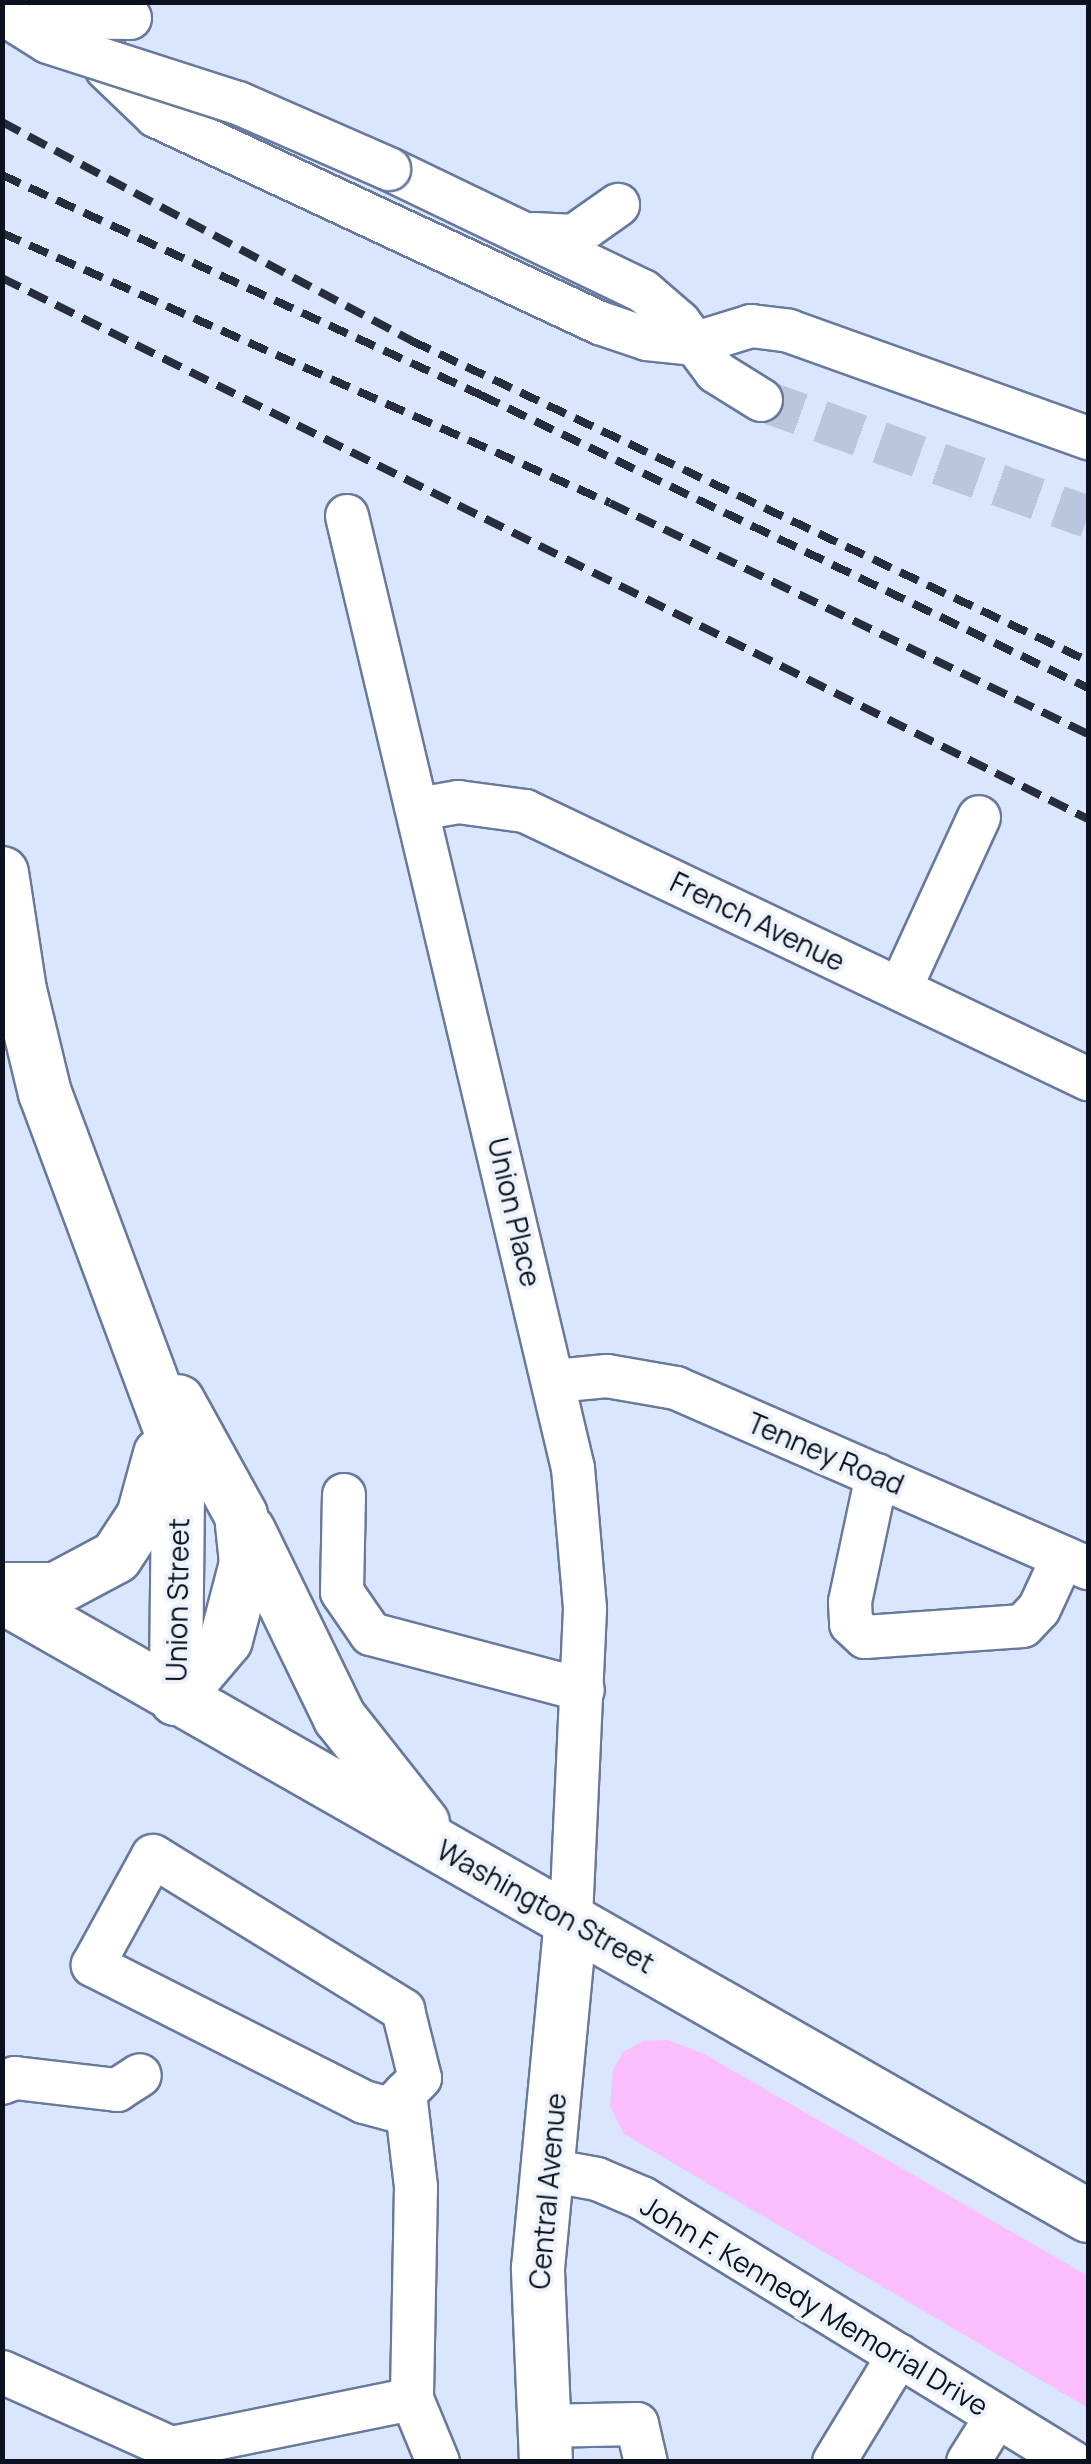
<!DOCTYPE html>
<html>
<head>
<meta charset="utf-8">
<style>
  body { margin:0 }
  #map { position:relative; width:1091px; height:2464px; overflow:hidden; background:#d9e6fe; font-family:Manrope,sans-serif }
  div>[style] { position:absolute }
  .green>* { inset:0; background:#fabefe }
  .minor-tunnel>* { height:42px; margin-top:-21px; transform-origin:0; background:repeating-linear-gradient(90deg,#bac6dd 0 42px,transparent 0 63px) }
  .roads { filter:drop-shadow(2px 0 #67799d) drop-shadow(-2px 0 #67799d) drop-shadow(0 2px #67799d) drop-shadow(0 -2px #67799d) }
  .minor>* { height:42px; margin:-21px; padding:0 21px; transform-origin:21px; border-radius:21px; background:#fff }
  .major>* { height:52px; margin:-26px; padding:0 26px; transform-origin:26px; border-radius:26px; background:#fff }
  .rail>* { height:8px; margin-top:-4px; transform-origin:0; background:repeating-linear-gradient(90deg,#262d3c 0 20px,transparent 0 30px) }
  .bridges { filter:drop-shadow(2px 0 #67799d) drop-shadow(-2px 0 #67799d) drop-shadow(0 2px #67799d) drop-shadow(0 -2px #67799d) }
  .minor-bridge>* { height:42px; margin:-21px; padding:0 21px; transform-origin:21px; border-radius:21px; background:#fff }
  span { translate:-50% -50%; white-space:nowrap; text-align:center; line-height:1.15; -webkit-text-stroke:8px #eef3fb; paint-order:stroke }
  .street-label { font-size:28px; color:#0b111f }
  .frame { position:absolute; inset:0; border:5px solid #0b111f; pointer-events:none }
</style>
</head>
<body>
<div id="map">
  <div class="green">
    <div style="clip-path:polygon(643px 2041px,668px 2040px,706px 2055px,1088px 2276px,1088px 2408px,624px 2134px,610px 2106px,613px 2070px,623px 2052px)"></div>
  </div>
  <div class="minor-tunnel">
    <div style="left:761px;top:400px;width:347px;rotate:19.7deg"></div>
  </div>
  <div class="roads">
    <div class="minor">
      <div style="left:101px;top:33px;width:36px;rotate:81deg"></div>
      <div style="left:107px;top:69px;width:68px;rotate:43.8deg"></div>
      <div style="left:156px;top:116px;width:490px;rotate:25deg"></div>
      <div style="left:600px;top:323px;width:50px;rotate:18.8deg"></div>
      <div style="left:647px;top:339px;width:46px;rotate:6.2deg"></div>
      <div style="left:693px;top:344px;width:61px;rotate:-17.2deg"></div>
      <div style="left:751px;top:326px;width:38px;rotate:7deg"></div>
      <div style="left:789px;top:331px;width:318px;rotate:19.7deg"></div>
      <div style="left:389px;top:169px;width:282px;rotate:25.7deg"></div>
      <div style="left:643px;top:291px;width:48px;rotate:40.7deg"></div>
      <div style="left:679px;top:322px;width:62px;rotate:53.5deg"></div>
      <div style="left:716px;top:372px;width:53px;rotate:31.9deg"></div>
      <div style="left:534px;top:234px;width:40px;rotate:2.9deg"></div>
      <div style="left:574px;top:236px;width:54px;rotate:-35.2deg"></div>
      <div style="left:347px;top:516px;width:978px;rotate:76.65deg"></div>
      <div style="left:573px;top:1468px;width:142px;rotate:85.1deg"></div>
      <div style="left:585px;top:1609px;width:311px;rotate:92.6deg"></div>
      <div style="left:419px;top:809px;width:40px;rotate:-10deg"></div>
      <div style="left:458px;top:802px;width:68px;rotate:7.7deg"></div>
      <div style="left:525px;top:811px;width:624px;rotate:25.46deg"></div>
      <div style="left:900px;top:989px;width:189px;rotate:-65.3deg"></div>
      <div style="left:555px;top:1381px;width:52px;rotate:-5.5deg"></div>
      <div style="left:607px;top:1376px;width:70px;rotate:9.9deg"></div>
      <div style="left:676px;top:1388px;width:450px;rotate:23.6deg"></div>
      <div style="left:877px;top:1475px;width:130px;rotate:102deg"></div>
      <div style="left:850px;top:1602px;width:22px;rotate:87deg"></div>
      <div style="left:851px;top:1624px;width:19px;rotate:43deg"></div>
      <div style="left:865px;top:1637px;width:158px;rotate:-4deg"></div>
      <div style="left:1023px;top:1626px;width:23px;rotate:-47deg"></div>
      <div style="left:1039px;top:1609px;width:57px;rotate:-65.2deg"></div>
      <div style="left:344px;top:1495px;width:97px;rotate:91.2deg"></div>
      <div style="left:342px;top:1592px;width:51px;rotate:55.4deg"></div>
      <div style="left:371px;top:1634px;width:219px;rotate:14.8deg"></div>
      <div style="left:153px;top:1856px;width:294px;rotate:31.6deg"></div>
      <div style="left:403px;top:2010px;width:70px;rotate:76deg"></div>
      <div style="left:420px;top:2078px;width:43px;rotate:134.1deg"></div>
      <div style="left:390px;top:2109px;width:27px;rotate:-165deg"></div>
      <div style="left:364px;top:2102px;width:304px;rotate:-153.2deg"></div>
      <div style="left:93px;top:1965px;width:124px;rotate:-61.2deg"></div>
      <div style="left:2px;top:2083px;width:14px;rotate:-21deg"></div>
      <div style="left:15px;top:2078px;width:103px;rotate:6.7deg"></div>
      <div style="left:117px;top:2090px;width:27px;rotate:-33deg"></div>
      <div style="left:405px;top:2093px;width:95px;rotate:83.3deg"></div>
      <div style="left:416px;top:2187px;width:212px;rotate:91.1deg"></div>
      <div style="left:412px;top:2399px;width:68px;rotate:67.6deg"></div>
      <div style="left:548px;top:2170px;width:50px;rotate:10.4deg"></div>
      <div style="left:597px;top:2179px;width:49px;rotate:22.9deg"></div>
      <div style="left:642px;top:2198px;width:505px;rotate:31.55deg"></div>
      <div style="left:2px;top:2372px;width:185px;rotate:24.2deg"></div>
      <div style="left:171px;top:2448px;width:246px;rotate:-11.5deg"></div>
      <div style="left:542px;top:2426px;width:95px;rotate:-1.2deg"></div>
      <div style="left:637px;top:2424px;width:39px;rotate:77deg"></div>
      <div style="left:834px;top:2462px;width:125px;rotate:-58.7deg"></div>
      <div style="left:968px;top:2462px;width:54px;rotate:-57.8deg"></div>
    </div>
    <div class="major">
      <div style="left:2px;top:873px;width:118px;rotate:81.3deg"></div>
      <div style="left:20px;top:990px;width:106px;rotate:76.4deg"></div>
      <div style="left:45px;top:1093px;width:362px;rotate:69.6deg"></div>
      <div style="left:171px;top:1432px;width:59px;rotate:83.2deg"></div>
      <div style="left:178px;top:1491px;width:208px;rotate:90.6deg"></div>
      <div style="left:249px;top:1531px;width:208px;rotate:64.1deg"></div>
      <div style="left:340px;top:1718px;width:134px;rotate:51.7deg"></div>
      <div style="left:2px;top:1589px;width:54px"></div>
      <div style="left:56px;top:1589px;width:68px;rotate:-28.1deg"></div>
      <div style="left:116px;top:1557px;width:49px;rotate:-56.6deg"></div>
      <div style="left:143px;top:1516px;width:64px;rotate:-74.7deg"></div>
      <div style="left:2px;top:1597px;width:1250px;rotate:29.68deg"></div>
      <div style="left:176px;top:1699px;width:77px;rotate:-49.7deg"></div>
      <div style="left:226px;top:1640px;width:80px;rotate:-75.4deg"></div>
      <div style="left:246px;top:1563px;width:48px;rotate:-95.9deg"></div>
      <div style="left:241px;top:1515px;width:130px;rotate:-118.9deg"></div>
      <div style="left:546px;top:2462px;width:194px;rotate:-92.4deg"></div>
      <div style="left:538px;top:2268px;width:350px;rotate:-84.6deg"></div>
    </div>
  </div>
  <div class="rail">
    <div style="left:2px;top:122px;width:465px;rotate:28.1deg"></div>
    <div style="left:412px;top:341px;width:748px;rotate:25.33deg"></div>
    <div style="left:2px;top:175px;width:527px;rotate:24.67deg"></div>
    <div style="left:481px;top:395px;width:674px;rotate:25.77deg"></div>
    <div style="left:2px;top:233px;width:665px;rotate:23.94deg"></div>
    <div style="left:610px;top:503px;width:531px;rotate:25.79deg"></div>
    <div style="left:2px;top:278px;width:1213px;rotate:26.48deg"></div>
  </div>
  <div class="bridges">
    <div class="minor-bridge">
      <div style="left:2px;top:13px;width:54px;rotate:32.2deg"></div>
      <div style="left:48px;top:42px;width:200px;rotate:17.8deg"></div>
      <div style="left:238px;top:103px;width:165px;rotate:23.6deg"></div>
      <div style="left:47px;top:17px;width:83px;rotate:0.7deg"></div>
    </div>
  </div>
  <div class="street-label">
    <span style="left:758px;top:921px;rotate:26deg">French Avenue</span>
    <span style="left:515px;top:1212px;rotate:77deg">Union Place</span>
    <span style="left:826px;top:1453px;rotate:23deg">Tenney Road</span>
    <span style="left:177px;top:1600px;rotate:-89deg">Union Street</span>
    <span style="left:546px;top:1906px;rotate:29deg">Washington Street</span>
    <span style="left:547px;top:2191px;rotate:-85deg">Central Avenue</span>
    <span style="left:815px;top:2305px;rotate:31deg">John F. Kennedy Memorial Drive</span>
  </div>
  <div class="frame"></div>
</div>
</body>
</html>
